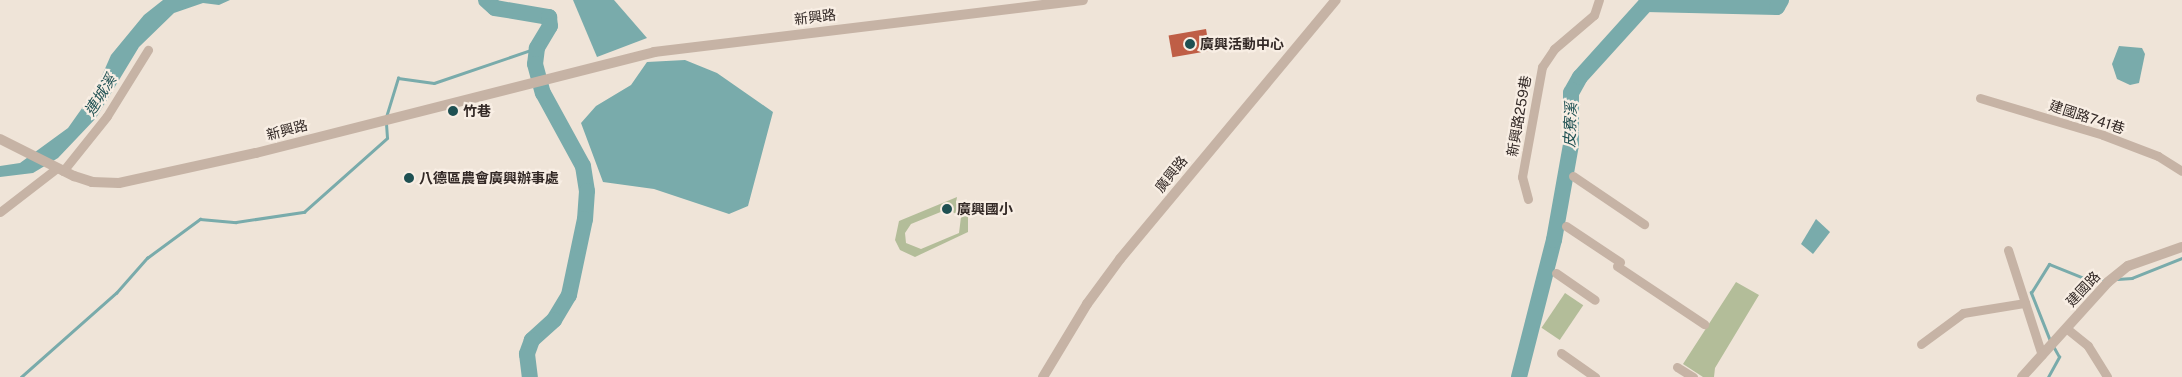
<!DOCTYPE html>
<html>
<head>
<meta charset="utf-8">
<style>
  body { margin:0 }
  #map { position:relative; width:2182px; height:377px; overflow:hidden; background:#efe4d8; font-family:"Public Sans","Noto Sans TC",sans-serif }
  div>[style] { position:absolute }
  .green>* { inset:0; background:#b3bd99; transform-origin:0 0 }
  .water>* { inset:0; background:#79abab }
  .stream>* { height:2.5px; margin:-1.25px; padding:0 1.25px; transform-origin:1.25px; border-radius:1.25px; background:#79abab }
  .river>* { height:16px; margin:-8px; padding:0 8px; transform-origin:8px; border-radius:8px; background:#79abab }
  .building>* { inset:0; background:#bf5e46; transform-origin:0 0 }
  .minor>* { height:9px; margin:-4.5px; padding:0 4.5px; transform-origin:4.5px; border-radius:4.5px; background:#c6b3a5 }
  .tertiary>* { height:10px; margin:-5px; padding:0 5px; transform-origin:5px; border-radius:5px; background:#c6b3a5 }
  .dots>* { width:14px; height:14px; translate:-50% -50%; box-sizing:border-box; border:2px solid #f8eee4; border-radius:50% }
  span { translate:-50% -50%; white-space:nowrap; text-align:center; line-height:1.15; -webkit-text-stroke:4.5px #f8eee4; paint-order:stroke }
  .street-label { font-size:14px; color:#332926 }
  .poi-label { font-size:14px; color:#332926; font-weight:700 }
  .left { translate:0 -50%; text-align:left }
  .water-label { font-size:15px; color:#1e5052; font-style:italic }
</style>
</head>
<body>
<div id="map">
  <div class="green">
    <div style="clip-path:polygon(evenodd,957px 197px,956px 203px,968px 215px,968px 232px,915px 257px,900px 250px,895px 240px,899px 221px,957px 197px,948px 209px,961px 217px,959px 233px,921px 249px,906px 243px,905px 233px,911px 224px,948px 209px)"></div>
    <div style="clip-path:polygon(1736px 282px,1759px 295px,1715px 368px,1714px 377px,1703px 377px,1683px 364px)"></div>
    <div style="left:1565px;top:293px;width:22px;height:42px;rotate:34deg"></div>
  </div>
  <div class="water">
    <div style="clip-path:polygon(163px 0,230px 0,219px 5px,203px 3px,174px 13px,139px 47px,96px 118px,58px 158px,33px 173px,0 177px,0 166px,20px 163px,68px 128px,97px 87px,111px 55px,144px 15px)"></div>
    <div style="clip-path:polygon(573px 0,614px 0,647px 38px,597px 57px)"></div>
    <div style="clip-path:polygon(2119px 46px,2142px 48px,2145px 54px,2139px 83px,2130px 85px,2117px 79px,2112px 64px)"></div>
    <div style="clip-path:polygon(685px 60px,717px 73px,773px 112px,748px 206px,729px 214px,654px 189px,603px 182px,581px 123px,596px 106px,631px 85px,647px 62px)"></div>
    <div style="clip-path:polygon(1816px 219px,1830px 232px,1813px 254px,1801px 244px)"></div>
  </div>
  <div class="stream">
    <div style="left:386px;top:117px;width:41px;rotate:-72.9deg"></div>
    <div style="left:398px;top:78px;width:36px;rotate:8deg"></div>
    <div style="left:434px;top:83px;width:109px;rotate:-18.8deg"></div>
    <div style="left:2117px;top:279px;width:15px;rotate:-4deg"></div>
    <div style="left:2132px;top:278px;width:54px;rotate:-21.8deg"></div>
    <div style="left:2050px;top:341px;width:52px;rotate:-111.6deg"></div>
    <div style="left:2031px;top:293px;width:34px;rotate:-58deg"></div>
    <div style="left:2049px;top:264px;width:43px;rotate:21.8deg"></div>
    <div style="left:2089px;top:280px;width:15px"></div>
    <div style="left:21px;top:377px;width:127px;rotate:-41.5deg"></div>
    <div style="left:116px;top:293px;width:47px;rotate:-48.5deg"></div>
    <div style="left:147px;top:258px;width:66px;rotate:-36.3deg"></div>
    <div style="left:200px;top:219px;width:36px;rotate:5deg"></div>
    <div style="left:236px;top:222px;width:69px;rotate:-8.4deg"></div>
    <div style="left:304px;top:212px;width:111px;rotate:-41.7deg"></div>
    <div style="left:387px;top:138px;width:15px;rotate:-94deg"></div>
    <div style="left:2048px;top:377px;width:23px;rotate:-61deg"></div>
    <div style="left:2059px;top:357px;width:10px;rotate:-119deg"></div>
  </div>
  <div class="river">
    <div style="left:486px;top:0;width:12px;rotate:42deg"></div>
    <div style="left:495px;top:8px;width:55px;rotate:9.5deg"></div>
    <div style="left:549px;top:17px;width:9px;rotate:84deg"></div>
    <div style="left:550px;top:26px;width:26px;rotate:121deg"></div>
    <div style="left:537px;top:48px;width:16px;rotate:97deg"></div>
    <div style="left:535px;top:64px;width:30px;rotate:75deg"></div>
    <div style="left:543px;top:93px;width:83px;rotate:61.3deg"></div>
    <div style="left:583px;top:166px;width:25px;rotate:81deg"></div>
    <div style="left:587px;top:191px;width:28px;rotate:94deg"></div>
    <div style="left:585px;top:219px;width:78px;rotate:101.9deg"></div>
    <div style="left:569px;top:295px;width:29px;rotate:121deg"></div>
    <div style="left:554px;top:320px;width:30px;rotate:138deg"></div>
    <div style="left:532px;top:340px;width:15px;rotate:110deg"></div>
    <div style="left:527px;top:354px;width:23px;rotate:83deg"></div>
    <div style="left:1519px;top:377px;width:141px;rotate:-75.7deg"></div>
    <div style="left:1554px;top:240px;width:97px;rotate:-79.9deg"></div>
    <div style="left:1571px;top:145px;width:52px;rotate:-90deg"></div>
    <div style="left:1571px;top:93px;width:18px;rotate:-61deg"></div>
    <div style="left:1580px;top:77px;width:98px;rotate:-47.9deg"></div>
    <div style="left:1646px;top:4px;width:131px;rotate:1.3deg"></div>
    <div style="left:1777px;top:7px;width:8px;rotate:-60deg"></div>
  </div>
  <div class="building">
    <div style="left:1206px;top:29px;width:22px;height:38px;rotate:80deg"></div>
  </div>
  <div class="minor">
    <div style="left:1980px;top:98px;width:128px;rotate:16.7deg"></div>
    <div style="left:2103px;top:135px;width:59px;rotate:20.9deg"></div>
    <div style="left:2158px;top:156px;width:28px;rotate:32deg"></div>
    <div style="left:63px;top:171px;width:70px;rotate:-51.3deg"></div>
    <div style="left:107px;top:116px;width:78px;rotate:-58.2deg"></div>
    <div style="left:1573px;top:176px;width:86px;rotate:34.1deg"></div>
    <div style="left:1528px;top:199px;width:23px;rotate:-105deg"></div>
    <div style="left:1522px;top:177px;width:112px;rotate:-79.7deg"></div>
    <div style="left:1542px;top:67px;width:22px;rotate:-56deg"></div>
    <div style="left:1554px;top:49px;width:52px;rotate:-40.4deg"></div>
    <div style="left:1594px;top:15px;width:16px;rotate:-72deg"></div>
    <div style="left:0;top:212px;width:72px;rotate:-37.7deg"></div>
    <div style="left:1566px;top:226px;width:65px;rotate:33.7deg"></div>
    <div style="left:2008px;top:250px;width:110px;rotate:72.1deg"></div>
    <div style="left:1617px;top:266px;width:105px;rotate:33.7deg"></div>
    <div style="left:1556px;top:273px;width:47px;rotate:34.7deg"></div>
    <div style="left:2066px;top:328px;width:28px;rotate:39deg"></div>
    <div style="left:2088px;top:346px;width:36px;rotate:58deg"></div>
    <div style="left:1921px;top:344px;width:52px;rotate:-36.4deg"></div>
    <div style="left:1963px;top:313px;width:63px;rotate:-9.2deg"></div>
    <div style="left:1561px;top:353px;width:42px;rotate:35.2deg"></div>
    <div style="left:1677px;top:367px;width:19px;rotate:32deg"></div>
  </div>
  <div class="tertiary">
    <div style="left:0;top:139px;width:83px;rotate:26.6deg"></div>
    <div style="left:74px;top:176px;width:19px;rotate:18deg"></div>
    <div style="left:92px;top:182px;width:27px;rotate:2deg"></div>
    <div style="left:119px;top:183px;width:140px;rotate:-12.4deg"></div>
    <div style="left:256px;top:153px;width:411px;rotate:-14.2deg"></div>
    <div style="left:654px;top:52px;width:432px;rotate:-6.9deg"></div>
    <div style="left:1043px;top:377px;width:85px;rotate:-58.9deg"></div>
    <div style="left:1087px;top:304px;width:56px;rotate:-53.7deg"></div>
    <div style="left:1120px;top:259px;width:337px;rotate:-50.2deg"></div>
    <div style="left:2022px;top:377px;width:128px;rotate:-47.8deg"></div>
    <div style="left:2108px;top:282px;width:26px;rotate:-39deg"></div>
    <div style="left:2128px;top:266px;width:57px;rotate:-19.4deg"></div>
  </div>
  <div class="dots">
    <div style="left:1190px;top:44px;background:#1e5052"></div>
    <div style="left:453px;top:111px;background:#1e5052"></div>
    <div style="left:409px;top:178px;background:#1e5052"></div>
    <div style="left:947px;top:209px;background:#1e5052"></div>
  </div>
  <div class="street-label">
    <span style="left:815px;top:17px;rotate:-7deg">新興路</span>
    <span style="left:1519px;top:116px;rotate:-80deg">新興路259巷</span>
    <span style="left:2087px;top:117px;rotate:18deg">建國路741巷</span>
    <span style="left:287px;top:130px;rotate:-15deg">新興路</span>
    <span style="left:1171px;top:174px;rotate:-51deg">廣興路</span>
    <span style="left:2083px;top:289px;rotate:-47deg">建國路</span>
  </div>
  <div class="poi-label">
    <span class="left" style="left:1200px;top:44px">廣興活動中心</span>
    <span class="left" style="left:463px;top:111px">竹巷</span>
    <span class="left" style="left:419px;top:178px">八德區農會廣興辦事處</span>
    <span class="left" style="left:957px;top:209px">廣興國小</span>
  </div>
  <div class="water-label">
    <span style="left:100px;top:95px;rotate:-58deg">連城溪</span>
    <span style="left:1570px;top:125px;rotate:-88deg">皮寮溪</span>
  </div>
</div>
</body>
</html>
